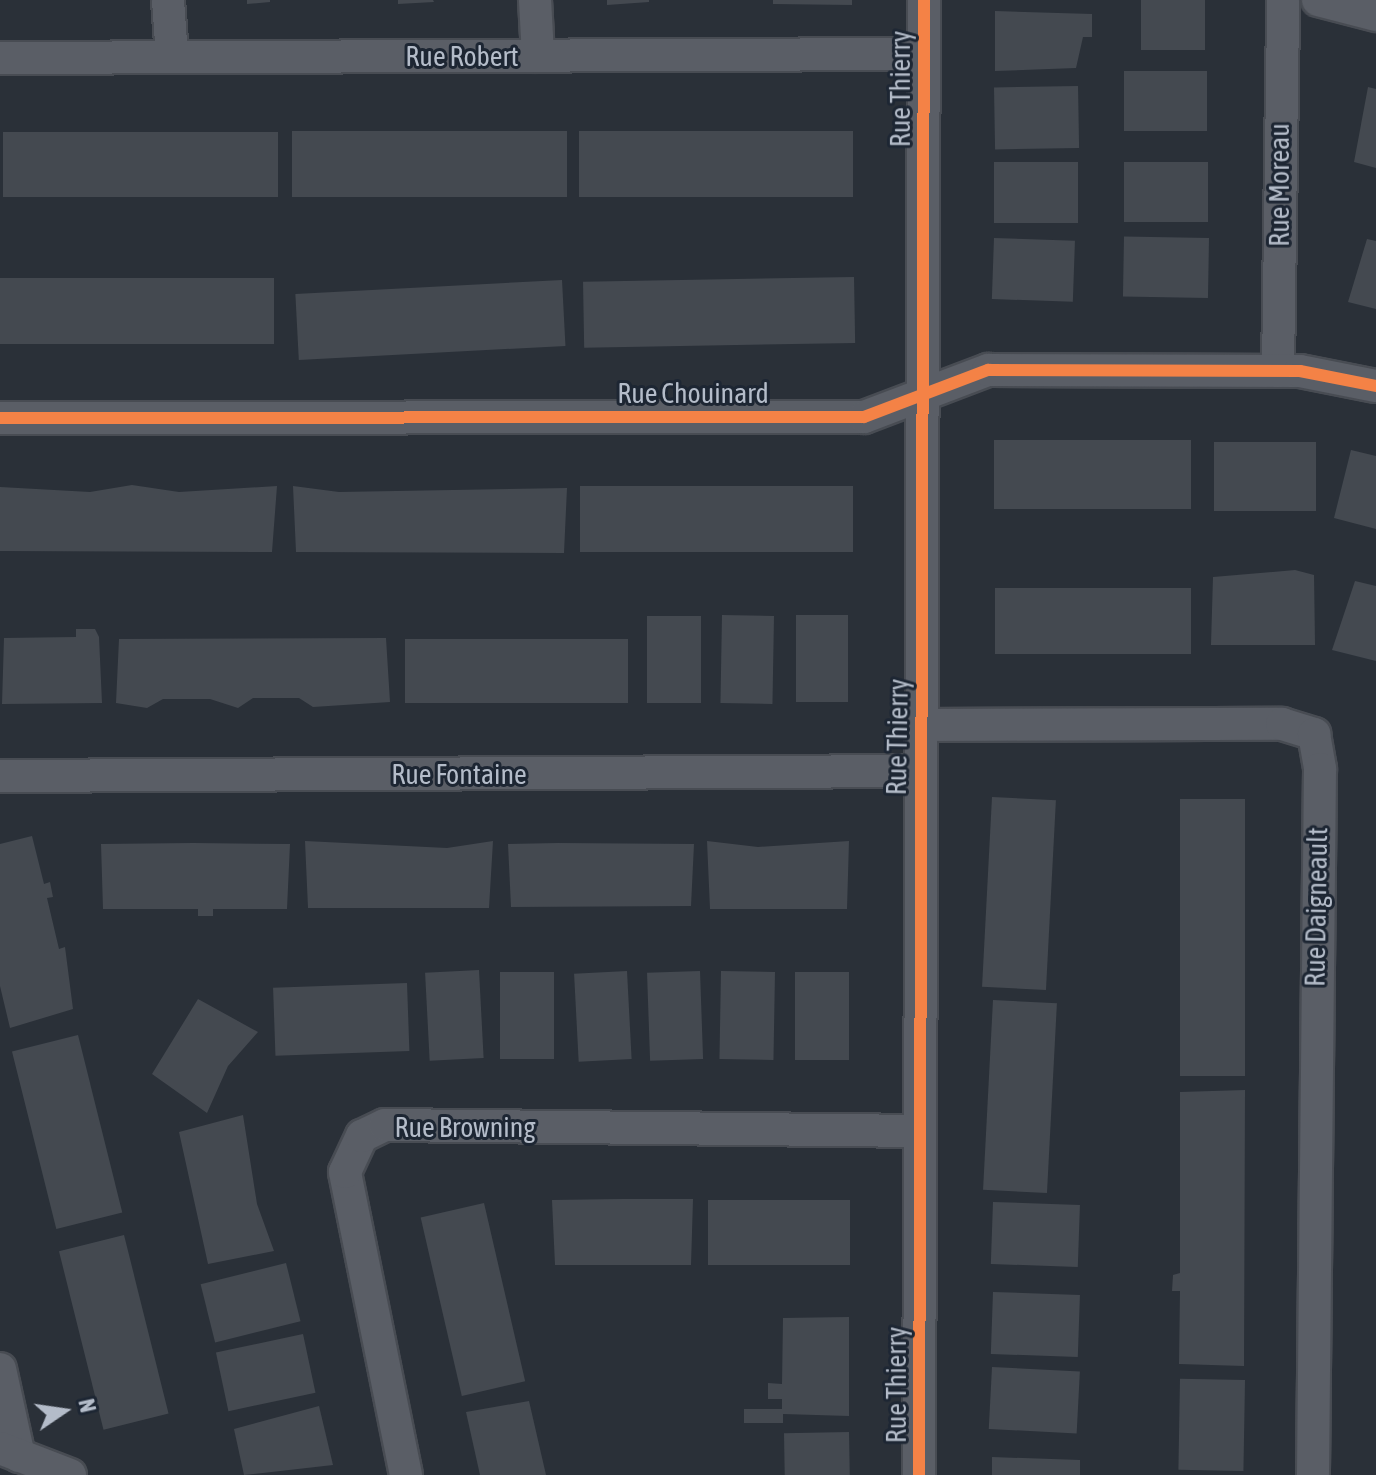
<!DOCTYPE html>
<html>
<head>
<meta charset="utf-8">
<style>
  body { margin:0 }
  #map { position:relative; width:1376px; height:1475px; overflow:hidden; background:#2a3038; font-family:"Asap Condensed",sans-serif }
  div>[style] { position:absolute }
  .building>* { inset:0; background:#444950; transform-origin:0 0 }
  .roads { filter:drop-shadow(2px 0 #484c53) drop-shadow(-2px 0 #484c53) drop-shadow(0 2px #484c53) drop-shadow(0 -2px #484c53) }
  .street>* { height:32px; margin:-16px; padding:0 16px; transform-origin:16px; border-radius:16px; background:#5a5e66 }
  .cycleway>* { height:12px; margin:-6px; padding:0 6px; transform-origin:6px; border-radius:6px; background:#f48246 }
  span { translate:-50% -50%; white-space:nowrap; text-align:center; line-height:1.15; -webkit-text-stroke:6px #1d2633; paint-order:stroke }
  .street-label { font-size:28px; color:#b4bcc9 }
  .north { position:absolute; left:24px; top:1371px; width:80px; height:80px; -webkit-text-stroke:6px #1d2633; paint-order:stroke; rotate:77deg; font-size:22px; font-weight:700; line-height:32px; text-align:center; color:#b4bcc9 }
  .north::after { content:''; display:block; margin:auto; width:28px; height:36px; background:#b4bcc9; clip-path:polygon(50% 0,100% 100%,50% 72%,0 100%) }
</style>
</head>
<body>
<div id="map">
  <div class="building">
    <div style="clip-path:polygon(247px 0,270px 0,270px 2px,247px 4px)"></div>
    <div style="clip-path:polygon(398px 0,433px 0,434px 2px,398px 4px)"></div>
    <div style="clip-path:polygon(607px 0,649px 0,649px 2px,607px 5px)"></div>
    <div style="clip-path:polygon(773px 0,852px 0,852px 5px,773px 4px)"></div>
    <div style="left:1141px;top:0;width:64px;height:50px"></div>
    <div style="clip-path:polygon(995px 11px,1092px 14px,1092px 37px,1083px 37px,1076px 68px,995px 71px)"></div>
    <div style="left:1207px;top:71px;width:60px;height:83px;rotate:90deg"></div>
    <div style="left:1078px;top:86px;width:62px;height:84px;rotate:89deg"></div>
    <div style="clip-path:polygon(1368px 87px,1376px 89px,1376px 168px,1354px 162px)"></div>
    <div style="left:292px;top:131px;width:275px;height:66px"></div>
    <div style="left:579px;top:131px;width:274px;height:66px"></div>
    <div style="left:3px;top:132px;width:275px;height:65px"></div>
    <div style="left:994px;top:162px;width:84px;height:61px"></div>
    <div style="left:1208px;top:162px;width:60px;height:84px;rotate:90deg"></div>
    <div style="left:994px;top:238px;width:81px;height:61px;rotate:2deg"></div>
    <div style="left:1209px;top:238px;width:60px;height:85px;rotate:91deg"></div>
    <div style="clip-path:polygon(1367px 239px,1376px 241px,1376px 309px,1348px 302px)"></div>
    <div style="left:854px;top:277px;width:66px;height:271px;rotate:89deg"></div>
    <div style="left:0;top:278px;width:274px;height:66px"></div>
    <div style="left:562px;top:280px;width:66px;height:267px;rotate:87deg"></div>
    <div style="left:994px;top:440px;width:197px;height:69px"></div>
    <div style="left:1214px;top:442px;width:102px;height:69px"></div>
    <div style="clip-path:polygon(1351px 450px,1376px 456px,1376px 529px,1334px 518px)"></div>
    <div style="clip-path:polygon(132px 485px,179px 492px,277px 486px,272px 552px,0 551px,0 487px,90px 492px)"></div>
    <div style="clip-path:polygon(293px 486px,339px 492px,567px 488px,564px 553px,296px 552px)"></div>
    <div style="left:580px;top:486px;width:273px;height:66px"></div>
    <div style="clip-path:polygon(1295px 570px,1314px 575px,1315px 645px,1211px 645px,1213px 577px)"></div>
    <div style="clip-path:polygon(1355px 581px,1376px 586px,1376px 661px,1332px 650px)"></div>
    <div style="left:995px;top:588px;width:196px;height:66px"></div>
    <div style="left:722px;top:615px;width:52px;height:88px;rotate:1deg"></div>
    <div style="left:796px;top:615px;width:52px;height:87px"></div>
    <div style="left:647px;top:616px;width:54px;height:87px"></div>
    <div style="clip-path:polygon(76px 629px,95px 629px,99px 637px,102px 703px,2px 704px,4px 638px,76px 637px)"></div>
    <div style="clip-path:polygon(386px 638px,390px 702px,313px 707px,299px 698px,253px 698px,238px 708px,210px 699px,163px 699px,147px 708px,116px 703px,119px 639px)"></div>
    <div style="left:405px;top:639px;width:223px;height:64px"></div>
    <div style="left:992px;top:797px;width:64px;height:190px;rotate:3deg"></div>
    <div style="left:1245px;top:799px;width:277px;height:65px;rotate:90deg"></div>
    <div style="clip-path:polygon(32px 836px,44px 884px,50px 882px,53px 897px,47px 898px,59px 949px,65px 947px,73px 1009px,10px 1028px,0 986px,0 844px)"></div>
    <div style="clip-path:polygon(305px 841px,447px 848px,493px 841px,489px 908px,308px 908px)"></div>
    <div style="clip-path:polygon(707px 841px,758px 847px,849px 841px,847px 909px,710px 909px)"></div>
    <div style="clip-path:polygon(193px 843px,290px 844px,287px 909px,213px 909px,213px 916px,198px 916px,198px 909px,103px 909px,101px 844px)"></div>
    <div style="clip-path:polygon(558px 843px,694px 844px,691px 906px,511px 907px,508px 844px)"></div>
    <div style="left:479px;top:970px;width:88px;height:54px;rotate:87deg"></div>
    <div style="left:627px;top:971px;width:88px;height:53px;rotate:87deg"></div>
    <div style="left:700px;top:971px;width:88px;height:53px;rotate:88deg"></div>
    <div style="left:721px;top:971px;width:54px;height:88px;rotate:1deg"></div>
    <div style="left:500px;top:972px;width:54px;height:87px"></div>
    <div style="left:795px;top:972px;width:54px;height:88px"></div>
    <div style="left:407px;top:983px;width:68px;height:134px;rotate:88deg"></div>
    <div style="clip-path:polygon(198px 999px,258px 1032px,228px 1066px,207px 1113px,152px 1074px)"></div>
    <div style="left:993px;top:1000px;width:64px;height:190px;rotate:3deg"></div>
    <div style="left:78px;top:1035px;width:183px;height:68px;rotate:76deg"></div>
    <div style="clip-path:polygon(1245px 1090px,1244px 1366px,1179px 1364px,1180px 1291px,1172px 1291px,1173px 1275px,1180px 1273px,1180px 1092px)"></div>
    <div style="clip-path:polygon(243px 1115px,257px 1204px,274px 1251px,208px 1264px,179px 1132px)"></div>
    <div style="clip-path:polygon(622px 1199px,693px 1199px,691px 1265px,555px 1265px,552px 1200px)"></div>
    <div style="left:708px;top:1200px;width:142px;height:65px"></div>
    <div style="left:993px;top:1202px;width:87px;height:62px;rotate:2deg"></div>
    <div style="left:484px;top:1203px;width:183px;height:65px;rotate:77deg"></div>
    <div style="left:124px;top:1235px;width:184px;height:67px;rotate:76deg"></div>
    <div style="left:286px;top:1263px;width:60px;height:88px;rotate:76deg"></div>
    <div style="left:993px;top:1292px;width:87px;height:62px;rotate:2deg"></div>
    <div style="clip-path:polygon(849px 1317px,849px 1416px,783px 1414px,783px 1423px,744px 1423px,744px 1409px,782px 1409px,782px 1399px,768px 1399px,768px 1383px,782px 1384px,783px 1318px)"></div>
    <div style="left:303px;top:1334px;width:60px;height:89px;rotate:78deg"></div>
    <div style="left:992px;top:1367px;width:88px;height:62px;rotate:3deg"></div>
    <div style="left:1245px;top:1380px;width:91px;height:65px;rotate:91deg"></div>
    <div style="clip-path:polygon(529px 1401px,546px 1475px,480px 1475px,466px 1412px)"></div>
    <div style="clip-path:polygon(319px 1406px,333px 1465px,244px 1475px,234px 1429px)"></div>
    <div style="left:849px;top:1432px;width:43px;height:65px;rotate:89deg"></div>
    <div style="clip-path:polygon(992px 1457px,1080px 1460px,1080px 1475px,992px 1475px)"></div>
  </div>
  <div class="roads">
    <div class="street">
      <div style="left:168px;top:0;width:57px;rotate:86deg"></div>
      <div style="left:535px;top:0;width:56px;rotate:86.9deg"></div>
      <div style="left:1318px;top:0;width:60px;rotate:14.5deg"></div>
      <div style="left:0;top:58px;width:924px;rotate:-0.25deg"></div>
      <div style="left:1278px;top:371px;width:371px;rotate:-89.2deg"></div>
      <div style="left:0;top:418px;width:864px;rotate:-0.07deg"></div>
      <div style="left:864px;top:417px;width:133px;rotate:-20.8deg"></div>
      <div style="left:988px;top:370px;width:312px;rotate:0.2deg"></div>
      <div style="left:1300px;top:371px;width:77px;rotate:11.2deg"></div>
      <div style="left:922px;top:725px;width:360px;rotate:-0.2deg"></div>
      <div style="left:1282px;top:724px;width:34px;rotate:17deg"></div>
      <div style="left:1314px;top:734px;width:36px;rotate:80deg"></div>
      <div style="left:1320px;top:769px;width:706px;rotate:90.57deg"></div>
      <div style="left:0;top:776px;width:919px;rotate:-0.31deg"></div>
      <div style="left:0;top:1369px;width:89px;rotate:77.7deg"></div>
      <div style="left:0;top:1448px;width:75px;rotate:21.1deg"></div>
      <div style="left:406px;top:1475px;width:309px;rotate:-101.4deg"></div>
      <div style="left:345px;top:1172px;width:40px;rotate:-65deg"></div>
      <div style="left:362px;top:1136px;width:25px;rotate:-26deg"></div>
      <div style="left:385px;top:1125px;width:535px;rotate:0.64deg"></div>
      <div style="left:919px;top:1475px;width:1475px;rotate:-89.81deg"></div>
    </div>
  </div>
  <div class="cycleway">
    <div style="left:0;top:418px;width:864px;rotate:-0.07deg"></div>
    <div style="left:864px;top:417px;width:133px;rotate:-20.8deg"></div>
    <div style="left:988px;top:370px;width:312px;rotate:0.2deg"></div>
    <div style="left:1300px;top:371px;width:77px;rotate:11.2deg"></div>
    <div style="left:919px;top:1475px;width:1475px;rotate:-89.81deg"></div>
  </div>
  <div class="street-label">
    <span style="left:462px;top:56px">Rue Robert</span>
    <span style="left:900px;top:89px;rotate:-90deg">Rue Thierry</span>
    <span style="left:1279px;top:185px;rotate:-90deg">Rue Moreau</span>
    <span style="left:693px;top:393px">Rue Chouinard</span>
    <span style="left:897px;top:737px;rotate:-89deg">Rue Thierry</span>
    <span style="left:459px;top:774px">Rue Fontaine</span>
    <span style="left:1316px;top:907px;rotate:-89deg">Rue Daigneault</span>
    <span style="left:465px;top:1127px">Rue Browning</span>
    <span style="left:896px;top:1385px;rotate:-90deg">Rue Thierry</span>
  </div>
  <div class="north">N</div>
</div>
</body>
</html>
